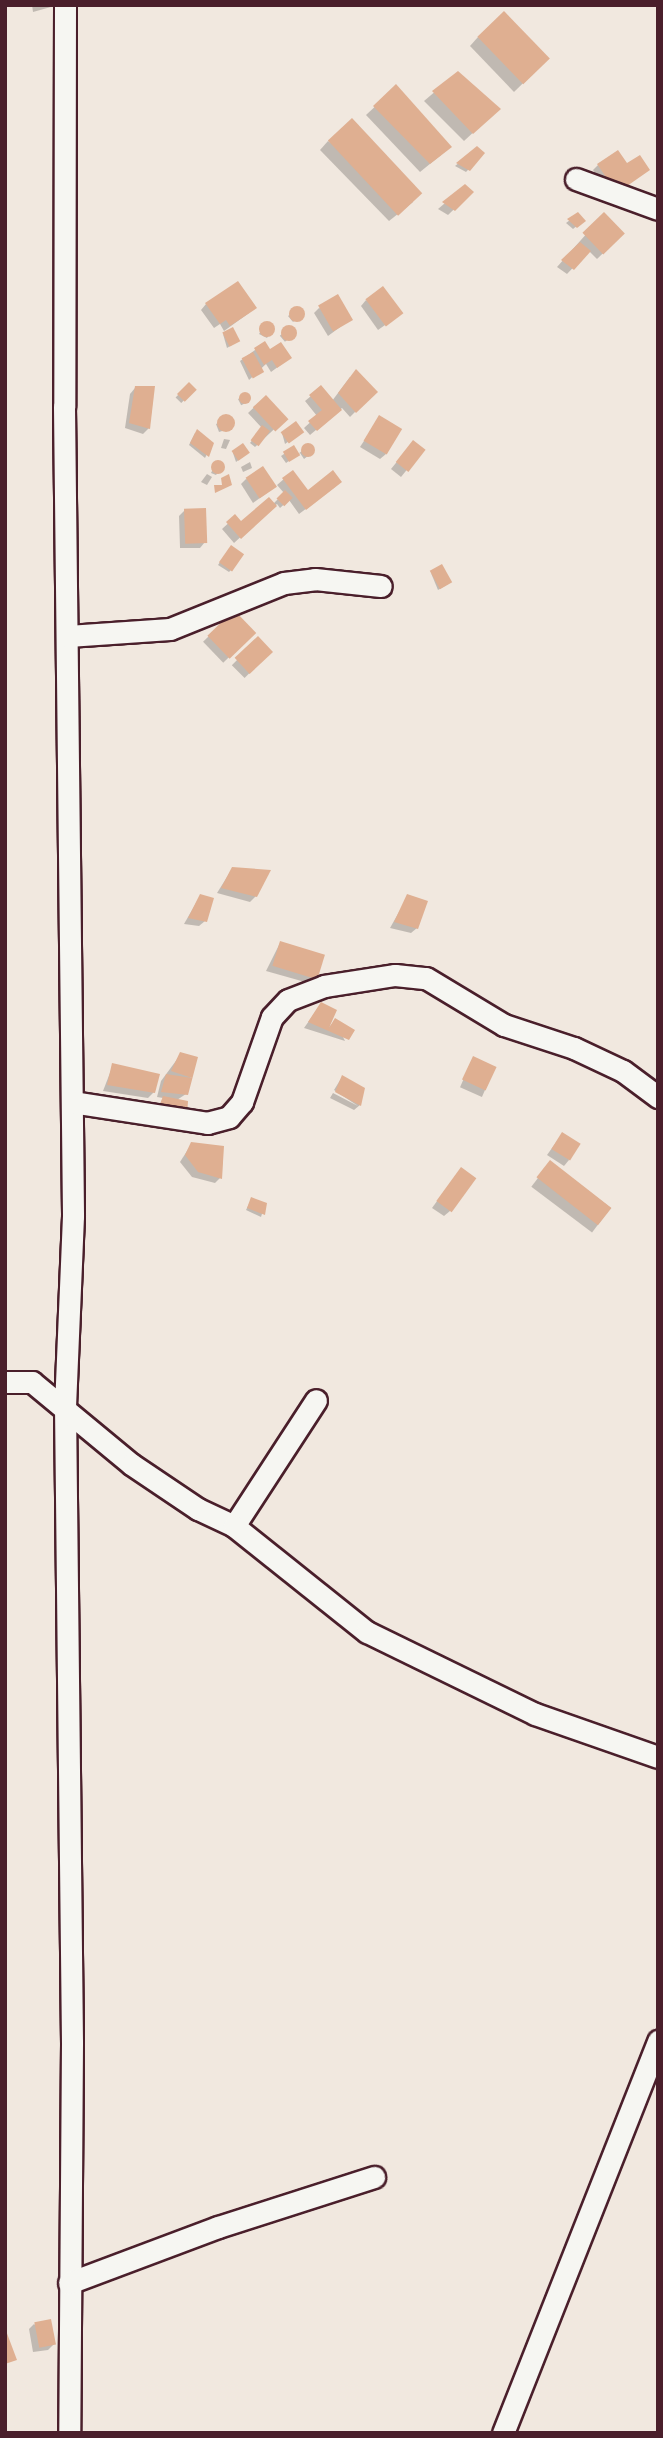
<!DOCTYPE html>
<html>
<head>
<meta charset="utf-8">
<style>
  body { margin:0 }
  #map { position:relative; width:663px; height:2438px; overflow:hidden; background:#f1e8df; font-family:Itim,sans-serif }
  div>[style] { position:absolute }
  .shadow>* { inset:0; background:#0003; transform-origin:0 0 }
  .building>* { inset:0; background:#dfaf91; transform-origin:0 0 }
  .round { border-radius:50% }
  .roads { filter:drop-shadow(2px 0 #4a1f2b) drop-shadow(-2px 0 #4a1f2b) drop-shadow(0 2px #4a1f2b) drop-shadow(0 -2px #4a1f2b) }
  .minor>* { height:21px; margin:-10.5px; padding:0 10.5px; transform-origin:10.5px; border-radius:10.5px; background:#f6f6f2 }
  span { translate:-50% -50%; white-space:nowrap; text-align:center; line-height:1.15; -webkit-text-stroke:5px #f6f6f2; paint-order:stroke }
  .frame { position:absolute; inset:0; border:7px solid #4a1f2b; pointer-events:none }
</style>
</head>
<body>
<div id="map">
  <div class="shadow">
    <div style="clip-path:polygon(32px 5px,58px 5px,33px 12px)"></div>
    <div style="clip-path:polygon(478px 37px,548px 59px,514px 92px,470px 46px)"></div>
    <div style="clip-path:polygon(457px 73px,490px 117px,464px 141px,424px 101px)"></div>
    <div style="clip-path:polygon(396px 87px,441px 155px,420px 172px,366px 115px)"></div>
    <div style="clip-path:polygon(328px 141px,413px 202px,389px 221px,320px 150px)"></div>
    <div style="clip-path:polygon(477px 148px,483px 154px,466px 172px,455px 166px)"></div>
    <div style="clip-path:polygon(598px 165px,627px 166px,648px 170px,610px 197px,593px 170px)"></div>
    <div style="clip-path:polygon(465px 186px,472px 192px,448px 215px,438px 209px)"></div>
    <div style="clip-path:polygon(578px 214px,583px 221px,573px 229px,566px 223px)"></div>
    <div style="clip-path:polygon(604px 214px,623px 234px,597px 259px,589px 251px,567px 274px,557px 267px)"></div>
    <div style="clip-path:polygon(366px 300px,395px 318px,378px 330px,361px 306px)"></div>
    <div style="clip-path:polygon(206px 304px,249px 313px,224px 331px,220px 324px,214px 328px,201px 310px)"></div>
    <div style="clip-path:polygon(319px 308px,351px 319px,328px 336px,314px 313px)"></div>
    <div style="clip-path:polygon(298px 309px,302px 314px,293px 322px,288px 316px)"></div>
    <div style="clip-path:polygon(266px 324px,273px 328px,267px 338px,259px 334px)"></div>
    <div style="left:289px;top:328px;width:8px;height:12px;rotate:50deg"></div>
    <div style="clip-path:polygon(223px 334px,235px 343px,227px 348px)"></div>
    <div style="clip-path:polygon(255px 350px,269px 351px,290px 358px,271px 372px,266px 364px,249px 380px,240px 361px)"></div>
    <div style="clip-path:polygon(350px 377px,375px 392px,350px 417px,342px 408px,310px 435px,304px 428px,317px 416px,305px 401px,311px 396px,332px 401px)"></div>
    <div style="left:189px;top:384px;width:8px;height:19px;rotate:45deg"></div>
    <div style="clip-path:polygon(135px 388px,149px 428px,143px 434px,125px 428px,130px 394px)"></div>
    <div style="left:246px;top:395px;width:7px;height:9px;rotate:63deg"></div>
    <div style="clip-path:polygon(265px 397px,285px 419px,255px 447px,250px 443px,262px 428px,248px 413px)"></div>
    <div style="clip-path:polygon(229px 418px,232px 428px,219px 432px,216px 424px)"></div>
    <div style="clip-path:polygon(379px 418px,386px 454px,380px 459px,360px 447px)"></div>
    <div style="clip-path:polygon(195px 433px,212px 444px,205px 458px,189px 445px)"></div>
    <div style="clip-path:polygon(282px 433px,299px 434px,285px 444px)"></div>
    <div style="clip-path:polygon(224px 439px,230px 440px,226px 449px,221px 448px)"></div>
    <div style="clip-path:polygon(309px 445px,313px 452px,304px 459px,300px 453px,286px 463px,281px 456px,293px 448px,297px 455px)"></div>
    <div style="clip-path:polygon(408px 448px,423px 450px,401px 477px,391px 469px)"></div>
    <div style="clip-path:polygon(233px 453px,248px 453px,236px 462px)"></div>
    <div style="clip-path:polygon(250px 462px,252px 468px,243px 472px,241px 467px)"></div>
    <div style="clip-path:polygon(216px 463px,223px 466px,216px 475px,211px 473px)"></div>
    <div style="clip-path:polygon(292px 472px,307px 492px,335px 487px,299px 514px,289px 500px,280px 508px,277px 504px,234px 543px,222px 529px,235px 517px,241px 524px,273px 504px,284px 493px,277px 485px)"></div>
    <div style="clip-path:polygon(207px 474px,212px 477px,207px 485px,201px 482px)"></div>
    <div style="clip-path:polygon(246px 479px,275px 487px,253px 503px,241px 484px)"></div>
    <div style="clip-path:polygon(185px 510px,205px 542px,200px 548px,180px 548px,179px 516px)"></div>
    <div style="clip-path:polygon(229px 549px,231px 570px,229px 572px,218px 565px)"></div>
    <div style="clip-path:polygon(431px 573px,448px 584px,438px 590px)"></div>
    <div style="left:234px;top:612px;width:29px;height:43px;rotate:46deg"></div>
    <div style="left:258px;top:639px;width:18px;height:37px;rotate:45deg"></div>
    <div style="clip-path:polygon(232px 869px,256px 896px,250px 902px,217px 893px)"></div>
    <div style="clip-path:polygon(200px 896px,205px 921px,199px 926px,184px 924px)"></div>
    <div style="clip-path:polygon(408px 896px,417px 928px,411px 933px,390px 928px)"></div>
    <div style="clip-path:polygon(280px 943px,318px 978px,312px 984px,266px 971px)"></div>
    <div style="clip-path:polygon(321px 1004px,327px 1029px,335px 1021px,345px 1041px,304px 1028px)"></div>
    <div style="clip-path:polygon(181px 1054px,196px 1058px,186px 1094px,154px 1115px,163px 1098px,157px 1097px,161px 1081px)"></div>
    <div style="left:473px;top:1058px;width:24px;height:32px;rotate:24deg"></div>
    <div style="clip-path:polygon(113px 1065px,154px 1092px,148px 1098px,103px 1091px)"></div>
    <div style="clip-path:polygon(342px 1077px,363px 1089px,360px 1105px,354px 1110px,330px 1098px,333px 1093px,358px 1106px,334px 1090px)"></div>
    <div style="clip-path:polygon(562px 1134px,569px 1160px,564px 1166px,547px 1155px)"></div>
    <div style="clip-path:polygon(192px 1143px,220px 1178px,215px 1183px,192px 1177px,180px 1162px)"></div>
    <div style="left:550px;top:1162px;width:76px;height:31px;rotate:37deg"></div>
    <div style="clip-path:polygon(456px 1175px,450px 1211px,444px 1216px,432px 1208px)"></div>
    <div style="clip-path:polygon(250px 1202px,265px 1204px,261px 1217px,246px 1210px)"></div>
    <div style="clip-path:polygon(34px 2324px,54px 2344px,48px 2350px,33px 2352px,29px 2329px)"></div>
  </div>
  <div class="building">
    <div style="left:504px;top:11px;width:66px;height:37px;rotate:46deg"></div>
    <div style="clip-path:polygon(458px 71px,501px 109px,473px 134px,432px 91px)"></div>
    <div style="clip-path:polygon(396px 84px,452px 147px,430px 164px,373px 106px)"></div>
    <div style="left:352px;top:118px;width:103px;height:33px;rotate:47deg"></div>
    <div style="clip-path:polygon(477px 146px,485px 153px,470px 171px,456px 163px)"></div>
    <div style="clip-path:polygon(618px 150px,627px 163px,640px 155px,650px 170px,617px 193px,597px 164px)"></div>
    <div style="clip-path:polygon(465px 184px,474px 192px,455px 211px,442px 202px)"></div>
    <div style="clip-path:polygon(578px 212px,586px 221px,577px 228px,567px 219px)"></div>
    <div style="left:604px;top:212px;width:30px;height:30px;rotate:46deg"></div>
    <div style="clip-path:polygon(580px 242px,591px 251px,574px 270px,561px 260px)"></div>
    <div style="clip-path:polygon(238px 281px,257px 308px,230px 326px,226px 320px,220px 324px,205px 303px)"></div>
    <div style="left:383px;top:286px;width:34px;height:22px;rotate:53deg"></div>
    <div style="left:338px;top:294px;width:30px;height:23px;rotate:60deg"></div>
    <div class="round" style="left:289px;top:306px;width:16px;height:16px"></div>
    <div class="round" style="left:259px;top:321px;width:16px;height:16px"></div>
    <div class="round" style="left:281px;top:325px;width:16px;height:16px"></div>
    <div style="left:233px;top:327px;width:16px;height:12px;rotate:63deg"></div>
    <div style="clip-path:polygon(265px 341px,270px 349px,281px 342px,292px 358px,277px 368px,272px 360px,264px 365px,254px 348px)"></div>
    <div style="left:253px;top:352px;width:23px;height:13px;rotate:61deg"></div>
    <div style="clip-path:polygon(356px 369px,378px 392px,356px 413px,338px 393px)"></div>
    <div style="left:189px;top:382px;width:11px;height:17px;rotate:45deg"></div>
    <div style="clip-path:polygon(321px 385px,342px 410px,317px 431px,308px 421px,322px 410px,309px 395px)"></div>
    <div style="clip-path:polygon(135px 386px,155px 386px,150px 429px,129px 423px)"></div>
    <div class="round" style="left:239px;top:392px;width:12px;height:12px"></div>
    <div style="left:266px;top:395px;width:33px;height:18px;rotate:47deg"></div>
    <div class="round" style="left:217px;top:414px;width:18px;height:18px"></div>
    <div style="left:379px;top:415px;width:27px;height:30px;rotate:31deg"></div>
    <div style="left:296px;top:421px;width:14px;height:19px;rotate:54deg"></div>
    <div style="left:262px;top:425px;width:10px;height:19px;rotate:37deg"></div>
    <div style="clip-path:polygon(197px 429px,214px 443px,209px 457px,190px 443px)"></div>
    <div style="left:413px;top:440px;width:16px;height:28px;rotate:38deg"></div>
    <div class="round" style="left:301px;top:443px;width:14px;height:14px"></div>
    <div style="left:243px;top:443px;width:12px;height:14px;rotate:55deg"></div>
    <div style="left:294px;top:445px;width:12px;height:13px;rotate:59deg"></div>
    <div class="round" style="left:211px;top:460px;width:14px;height:14px"></div>
    <div style="left:263px;top:466px;width:25px;height:21px;rotate:56deg"></div>
    <div style="clip-path:polygon(293px 470px,308px 490px,333px 470px,342px 482px,306px 510px,282px 478px)"></div>
    <div style="clip-path:polygon(229px 474px,232px 485px,215px 493px,214px 485px,222px 485px,221px 478px)"></div>
    <div style="left:285px;top:490px;width:11px;height:12px;rotate:45deg"></div>
    <div style="clip-path:polygon(269px 497px,277px 506px,241px 539px,226px 522px,235px 514px,241px 521px)"></div>
    <div style="left:206px;top:508px;width:35px;height:22px;rotate:88deg"></div>
    <div style="left:231px;top:545px;width:16px;height:21px;rotate:35deg"></div>
    <div style="left:442px;top:564px;width:21px;height:14px;rotate:61deg"></div>
    <div style="left:234px;top:610px;width:32px;height:37px;rotate:46deg"></div>
    <div style="left:258px;top:636px;width:22px;height:32px;rotate:47deg"></div>
    <div style="clip-path:polygon(232px 867px,271px 870px,257px 897px,221px 888px)"></div>
    <div style="clip-path:polygon(200px 894px,214px 898px,207px 922px,188px 918px)"></div>
    <div style="clip-path:polygon(407px 894px,428px 901px,418px 929px,394px 922px)"></div>
    <div style="left:280px;top:941px;width:47px;height:26px;rotate:17deg"></div>
    <div style="clip-path:polygon(321px 1002px,337px 1010px,329px 1028px,335px 1018px,355px 1030px,349px 1040px,308px 1022px)"></div>
    <div style="clip-path:polygon(180px 1052px,198px 1057px,188px 1095px,161px 1092px,166px 1074px,192px 1078px,171px 1071px)"></div>
    <div style="left:473px;top:1056px;width:26px;height:26px;rotate:25deg"></div>
    <div style="clip-path:polygon(112px 1063px,160px 1074px,155px 1093px,107px 1085px)"></div>
    <div style="clip-path:polygon(342px 1075px,365px 1088px,361px 1106px,335px 1092px)"></div>
    <div style="clip-path:polygon(163px 1096px,188px 1101px,187px 1115px,158px 1110px)"></div>
    <div style="left:562px;top:1132px;width:22px;height:20px;rotate:32deg"></div>
    <div style="clip-path:polygon(191px 1142px,224px 1146px,222px 1179px,198px 1172px,185px 1155px)"></div>
    <div style="left:550px;top:1160px;width:78px;height:22px;rotate:38deg"></div>
    <div style="left:461px;top:1167px;width:19px;height:42px;rotate:36deg"></div>
    <div style="clip-path:polygon(251px 1197px,267px 1203px,265px 1215px,247px 1208px)"></div>
    <div style="left:51px;top:2319px;width:26px;height:17px;rotate:79deg"></div>
    <div style="clip-path:polygon(5px 2328px,17px 2360px,5px 2364px)"></div>
  </div>
  <div class="roads">
    <div class="minor">
      <div style="left:65px;top:5px;width:402px;rotate:90.1deg"></div>
      <div style="left:64px;top:407px;width:809px;rotate:89.36deg"></div>
      <div style="left:73px;top:1216px;width:190px;rotate:92.4deg"></div>
      <div style="left:65px;top:1406px;width:637px;rotate:89.37deg"></div>
      <div style="left:72px;top:2043px;width:390px;rotate:90.4deg"></div>
      <div style="left:576px;top:179px;width:87px;rotate:20.1deg"></div>
      <div style="left:68px;top:636px;width:102px;rotate:-3.9deg"></div>
      <div style="left:170px;top:629px;width:123px;rotate:-22deg"></div>
      <div style="left:284px;top:583px;width:31px;rotate:-7deg"></div>
      <div style="left:315px;top:579px;width:66px;rotate:6.1deg"></div>
      <div style="left:72px;top:1102px;width:137px;rotate:8.8deg"></div>
      <div style="left:207px;top:1123px;width:23px;rotate:-15deg"></div>
      <div style="left:229px;top:1117px;width:20px;rotate:-49deg"></div>
      <div style="left:242px;top:1102px;width:90px;rotate:-70.6deg"></div>
      <div style="left:272px;top:1017px;width:23px;rotate:-47deg"></div>
      <div style="left:288px;top:1000px;width:39px;rotate:-21deg"></div>
      <div style="left:324px;top:986px;width:72px;rotate:-8.8deg"></div>
      <div style="left:395px;top:975px;width:31px;rotate:6deg"></div>
      <div style="left:426px;top:978px;width:91px;rotate:31.1deg"></div>
      <div style="left:504px;top:1025px;width:74px;rotate:18.2deg"></div>
      <div style="left:574px;top:1048px;width:54px;rotate:25.1deg"></div>
      <div style="left:623px;top:1071px;width:44px;rotate:36.6deg"></div>
      <div style="left:5px;top:1382px;width:27px"></div>
      <div style="left:32px;top:1382px;width:129px;rotate:39.6deg"></div>
      <div style="left:131px;top:1464px;width:81px;rotate:33.9deg"></div>
      <div style="left:198px;top:1509px;width:40px;rotate:25deg"></div>
      <div style="left:234px;top:1526px;width:150px;rotate:-56.9deg"></div>
      <div style="left:234px;top:1526px;width:170px;rotate:38.6deg"></div>
      <div style="left:367px;top:1632px;width:187px;rotate:26deg"></div>
      <div style="left:535px;top:1714px;width:130px;rotate:19.3deg"></div>
      <div style="left:69px;top:2283px;width:159px;rotate:-20.6deg"></div>
      <div style="left:218px;top:2227px;width:164px;rotate:-17.8deg"></div>
      <div style="left:503px;top:2433px;width:422px;rotate:-68.4deg"></div>
    </div>
  </div>
  <div class="frame"></div>
</div>
</body>
</html>
